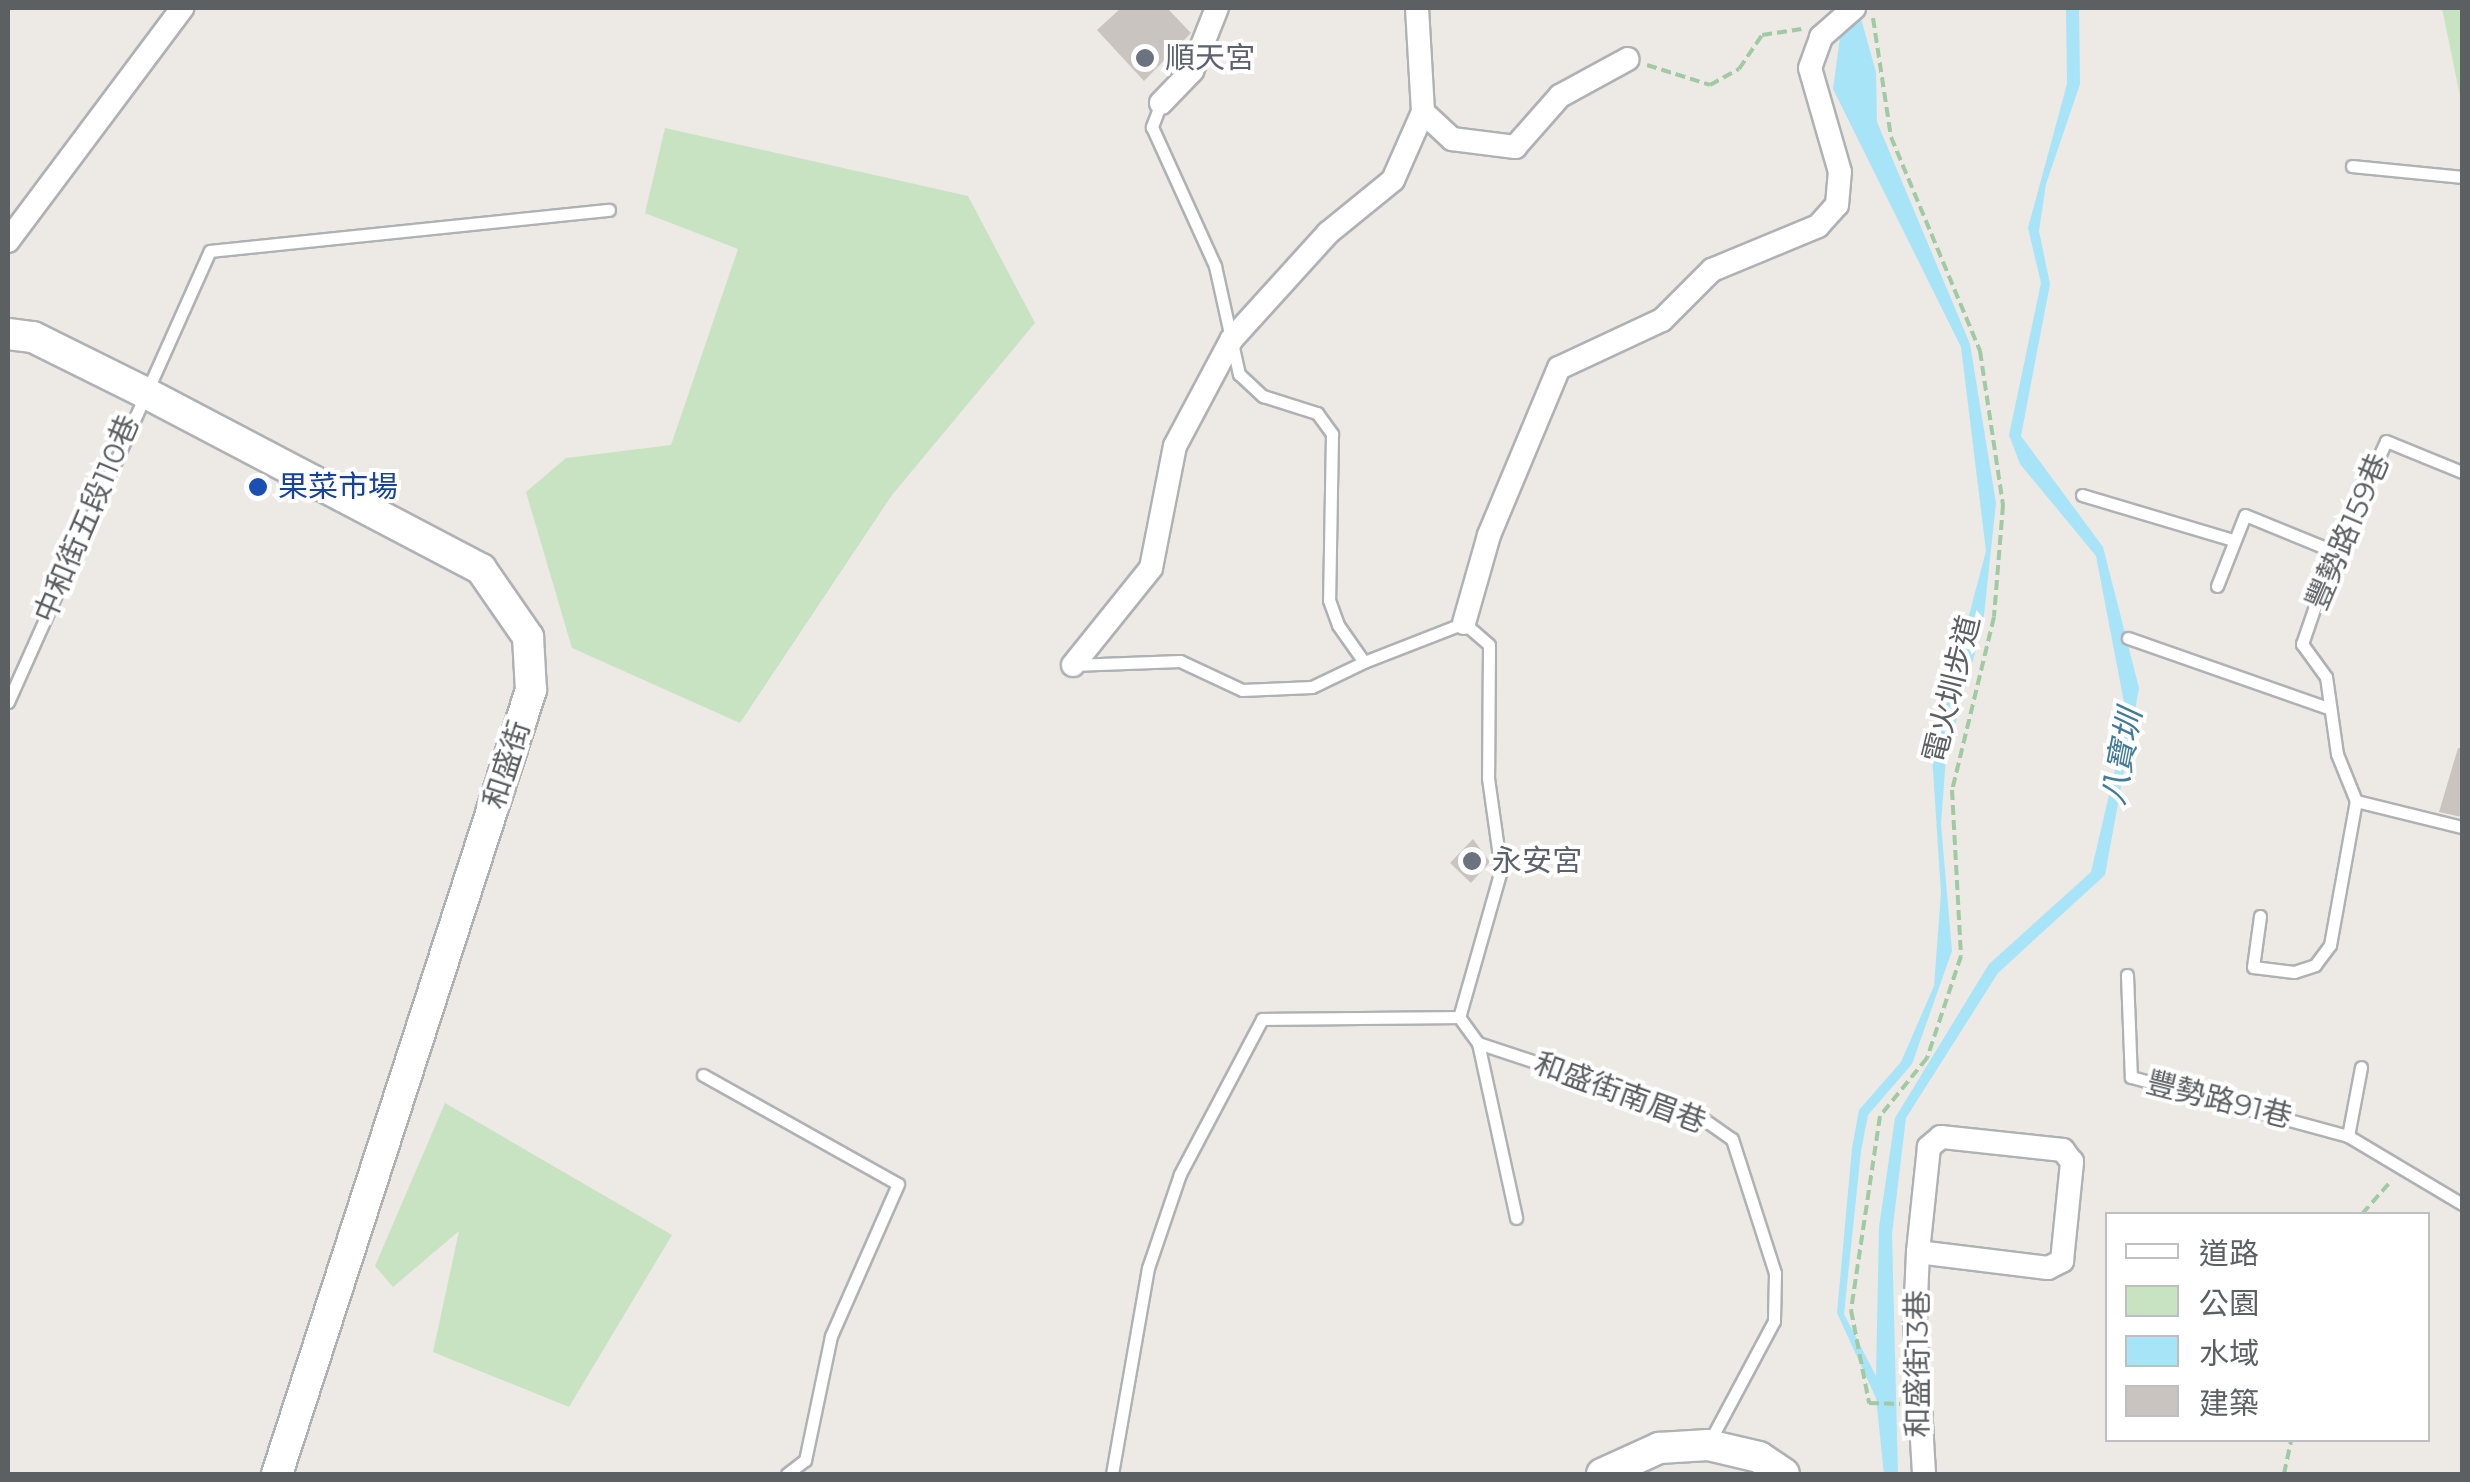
<!DOCTYPE html>
<html>
<head>
<meta charset="utf-8">
<style>
	body { margin:0 }
	#map { position:relative; width:2470px; height:1482px; overflow:hidden; background:#ede9e4; font-family:Montserrat,"Noto Sans TC",sans-serif }
	div>[style] { position:absolute }
	[style*='--x'] { left:calc(var(--x)*1px); top:calc(var(--y)*1px); width:calc(var(--w)*1px); rotate:calc(var(--a)*1deg) }
	.green>* { inset:0; background:#c8e3c2 }
	.water>* { inset:0; background:#a8e4f8 }
	.building>* { inset:0; background:#c9c4c0 }
	.path>* { height:4px; margin-top:-2px; transform-origin:0; background:repeating-linear-gradient(90deg,#a0caa3 0 10px,transparent 0 15px) }
	.roads { filter:drop-shadow(2px 0 #afb2b5) drop-shadow(-2px 0 #afb2b5) drop-shadow(0 2px #afb2b5) drop-shadow(0 -2px #afb2b5) }
	.lane>* { height:11px; margin:-5.5px; padding:0 5.5px; transform-origin:5.5px; border-radius:5.5px; background:#fff }
	.street>* { height:22px; margin:-11px; padding:0 11px; transform-origin:11px; border-radius:11px; background:#fff }
	.secondary>* { height:30px; margin:-15px; padding:0 15px; transform-origin:15px; border-radius:15px; background:#fff }
	.dots>* { width:28px; height:28px; translate:-50% -50%; box-sizing:border-box; border:5px solid #fff; border-radius:50% }
	span { translate:-50% -50%; white-space:nowrap; text-align:center; line-height:1.15; -webkit-text-stroke:8px #fff; paint-order:stroke }
	.worship-label { font-size:30px; color:#5b616d }
	.left { translate:0 -50%; text-align:left }
	.transit-label { font-size:30px; color:#164399 }
	.street-label { font-size:30px; color:#5c6063 }
	.water-label { font-size:32px; color:#417b97; font-style:italic }
	.frame { position:absolute; inset:0; border:10px solid #5c6063; pointer-events:none }
	.legend { position:absolute; left:2105px; top:1212px; width:325px; height:230px; box-sizing:border-box; background:#fff; border:2px solid #bebfc1; margin:0; padding:12px 18px; list-style:none; font-size:30px; color:#5c6063 }
	.legend li { display:flex; align-items:center; gap:20px; height:50px }
	.legend b { width:50px; border:2px solid #bebfc1 }
</style>
</head>
<body>
<div id="map">
	<div class="green">
		<i style="clip-path:polygon(2442px 8px,2462px 8px,2462px 168px,2461px 101px)"></i>
		<i style="clip-path:polygon(665px 128px,968px 196px,1035px 323px,892px 495px,740px 723px,572px 648px,526px 492px,566px 458px,671px 445px,738px 249px,645px 213px)"></i>
		<i style="clip-path:polygon(445px 1103px,672px 1235px,569px 1407px,433px 1352px,459px 1231px,393px 1287px,375px 1266px)"></i>
	</div>
	<div class="water">
		<i style="clip-path:polygon(1844px 8px,1858px 8px,1876px 72px,1877px 122px,1970px 344px,1996px 503px,1983px 624px,1946px 757px,1941px 824px,1952px 951px,1912px 1064px,1868px 1115px,1861px 1151px,1844px 1314px,1876px 1376px,1879px 1227px,1895px 1118px,1989px 964px,2091px 872px,2127px 718px,2096px 556px,2020px 464px,2009px 435px,2041px 283px,2028px 228px,2067px 84px,2066px 8px,2079px 8px,2080px 84px,2046px 184px,2039px 231px,2050px 284px,2021px 436px,2103px 547px,2139px 688px,2105px 875px,1998px 973px,1906px 1118px,1892px 1234px,1898px 1474px,1884px 1474px,1876px 1398px,1837px 1313px,1852px 1148px,1859px 1110px,1901px 1062px,1934px 986px,1941px 893px,1932px 755px,1986px 551px,1961px 347px,1833px 89px)"></i>
	</div>
	<div class="building">
		<i style="clip-path:polygon(1121px 8px,1167px 8px,1191px 33px,1144px 81px,1097px 30px)"></i>
		<i style="clip-path:polygon(2458px 748px,2462px 748px,2462px 817px,2439px 812px)"></i>
		<i style="clip-path:polygon(1473px 839px,1490px 862px,1471px 883px,1450px 863px)"></i>
	</div>
	<div class="path">
		<i style="--x:1873;--y:18;--w:120;--a:81.4"></i>
		<i style="--x:1891;--y:137;--w:232;--a:67.4"></i>
		<i style="--x:1980;--y:351;--w:156;--a:81.5"></i>
		<i style="--x:2003;--y:505;--w:112;--a:94.6"></i>
		<i style="--x:1994;--y:617;--w:178;--a:103.6"></i>
		<i style="--x:1952;--y:790;--w:166;--a:86.9"></i>
		<i style="--x:1961;--y:956;--w:108;--a:108.4"></i>
		<i style="--x:1927;--y:1058;--w:75;--a:129"></i>
		<i style="--x:1880;--y:1116;--w:196;--a:98.5"></i>
		<i style="--x:1851;--y:1310;--w:95;--a:79"></i>
		<i style="--x:1869;--y:1403;--w:31;--a:2"></i>
		<i style="--x:1647;--y:65;--w:66;--a:17.6"></i>
		<i style="--x:1710;--y:85;--w:33;--a:-29"></i>
		<i style="--x:1739;--y:69;--w:41;--a:-55.9"></i>
		<i style="--x:1762;--y:35;--w:40;--a:-8.5"></i>
		<i style="--x:2362;--y:1214;--w:45;--a:-48.6"></i>
		<i style="--x:2284;--y:1474;--w:35;--a:-78"></i>
	</div>
	<div class="roads">
		<div class="lane">
			<i style="--x:1161;--y:103;--w:26;--a:111"></i>
			<i style="--x:1152;--y:127;--w:153;--a:65.6"></i>
			<i style="--x:1215;--y:266;--w:111;--a:77.5"></i>
			<i style="--x:1239;--y:374;--w:33;--a:43"></i>
			<i style="--x:1263;--y:396;--w:57;--a:17.5"></i>
			<i style="--x:1317;--y:413;--w:26;--a:54"></i>
			<i style="--x:1332;--y:434;--w:166;--a:91"></i>
			<i style="--x:1329;--y:600;--w:27;--a:70"></i>
			<i style="--x:1338;--y:625;--w:45;--a:54.9"></i>
			<i style="--x:1364;--y:662;--w:107;--a:-21.3"></i>
			<i style="--x:1464;--y:623;--w:33;--a:41"></i>
			<i style="--x:1489;--y:645;--w:133;--a:90.4"></i>
			<i style="--x:1488;--y:778;--w:93;--a:82"></i>
			<i style="--x:1501;--y:870;--w:153;--a:105.9"></i>
			<i style="--x:1459;--y:1017;--w:32;--a:54"></i>
			<i style="--x:1478;--y:1043;--w:233;--a:18.3"></i>
			<i style="--x:1699;--y:1116;--w:40;--a:34.9"></i>
			<i style="--x:1732;--y:1139;--w:141;--a:72.2"></i>
			<i style="--x:1775;--y:1273;--w:48;--a:91.2"></i>
			<i style="--x:1774;--y:1321;--w:136;--a:118.1"></i>
			<i style="--x:2352;--y:166;--w:111;--a:5.7"></i>
			<i style="--x:2082;--y:495;--w:154;--a:16.6"></i>
			<i style="--x:2217;--y:586;--w:76;--a:-68.5"></i>
			<i style="--x:2245;--y:515;--w:100;--a:22.2"></i>
			<i style="--x:2128;--y:638;--w:212;--a:19.3"></i>
			<i style="--x:1073;--y:665;--w:107;--a:-2.1"></i>
			<i style="--x:1180;--y:661;--w:68;--a:25.1"></i>
			<i style="--x:1242;--y:690;--w:70;--a:-2.5"></i>
			<i style="--x:1312;--y:687;--w:58;--a:-25.7"></i>
			<i style="--x:8;--y:702;--w:494;--a:-65.9"></i>
			<i style="--x:210;--y:251;--w:401;--a:-5.9"></i>
			<i style="--x:2356;--y:801;--w:109;--a:13.8"></i>
			<i style="--x:2260;--y:916;--w:51;--a:97.8"></i>
			<i style="--x:2253;--y:967;--w:41;--a:7"></i>
			<i style="--x:2294;--y:972;--w:22;--a:-18"></i>
			<i style="--x:2315;--y:965;--w:25;--a:-53"></i>
			<i style="--x:2330;--y:945;--w:146;--a:-79.8"></i>
			<i style="--x:2356;--y:801;--w:51;--a:-112"></i>
			<i style="--x:2337;--y:754;--w:78;--a:-98.1"></i>
			<i style="--x:2326;--y:677;--w:41;--a:-126"></i>
			<i style="--x:2302;--y:644;--w:83;--a:-71.1"></i>
			<i style="--x:2329;--y:565;--w:136;--a:-65.3"></i>
			<i style="--x:2386;--y:441;--w:82;--a:22.2"></i>
			<i style="--x:2127;--y:975;--w:102;--a:87.8"></i>
			<i style="--x:2131;--y:1077;--w:225;--a:15.2"></i>
			<i style="--x:2348;--y:1136;--w:133;--a:30.8"></i>
			<i style="--x:1478;--y:1043;--w:179;--a:77.7"></i>
			<i style="--x:703;--y:1075;--w:223;--a:29.2"></i>
			<i style="--x:898;--y:1184;--w:166;--a:113.8"></i>
			<i style="--x:831;--y:1336;--w:127;--a:101.8"></i>
			<i style="--x:805;--y:1460;--w:23;--a:142"></i>
			<i style="--x:2348;--y:1136;--w:70;--a:-79.3"></i>
			<i style="--x:1112;--y:1474;--w:209;--a:-80.1"></i>
			<i style="--x:1148;--y:1268;--w:99;--a:-71.2"></i>
			<i style="--x:1180;--y:1174;--w:175;--a:-62.1"></i>
			<i style="--x:1262;--y:1019;--w:197;--a:-0.6"></i>
		</div>
		<div class="street">
			<i style="--x:1161;--y:103;--w:45;--a:-45.9"></i>
			<i style="--x:1192;--y:71;--w:68;--a:-68.4"></i>
			<i style="--x:1423;--y:112;--w:40;--a:43"></i>
			<i style="--x:1452;--y:139;--w:64;--a:7.2"></i>
			<i style="--x:1515;--y:147;--w:68;--a:-48.6"></i>
			<i style="--x:1560;--y:96;--w:77;--a:-28.6"></i>
			<i style="--x:8;--y:241;--w:291;--a:-53.2"></i>
			<i style="--x:1464;--y:623;--w:91;--a:-74.1"></i>
			<i style="--x:1489;--y:535;--w:181;--a:-67.3"></i>
			<i style="--x:1559;--y:368;--w:114;--a:-25"></i>
			<i style="--x:1662;--y:320;--w:71;--a:-45"></i>
			<i style="--x:1712;--y:270;--w:115;--a:-22.5"></i>
			<i style="--x:1818;--y:226;--w:28;--a:-48"></i>
			<i style="--x:1837;--y:205;--w:33;--a:-85"></i>
			<i style="--x:1840;--y:172;--w:108;--a:-106.1"></i>
			<i style="--x:1810;--y:68;--w:33;--a:-70"></i>
			<i style="--x:1821;--y:37;--w:44;--a:-41.3"></i>
			<i style="--x:1073;--y:665;--w:124;--a:-51.2"></i>
			<i style="--x:1151;--y:568;--w:124;--a:-78.9"></i>
			<i style="--x:1175;--y:446;--w:121;--a:-62"></i>
			<i style="--x:1232;--y:339;--w:143;--a:-47.8"></i>
			<i style="--x:1328;--y:233;--w:84;--a:-39.2"></i>
			<i style="--x:1393;--y:180;--w:74;--a:-66.2"></i>
			<i style="--x:1423;--y:112;--w:104;--a:-93.3"></i>
			<i style="--x:1918;--y:1252;--w:131;--a:7"></i>
			<i style="--x:2048;--y:1268;--w:16;--a:-27"></i>
			<i style="--x:2062;--y:1261;--w:100;--a:-84.2"></i>
			<i style="--x:2072;--y:1162;--w:15;--a:-127"></i>
			<i style="--x:2063;--y:1150;--w:123;--a:-173.9"></i>
			<i style="--x:1941;--y:1137;--w:16;--a:140"></i>
			<i style="--x:1929;--y:1147;--w:106;--a:96"></i>
			<i style="--x:1918;--y:1252;--w:70;--a:92.5"></i>
			<i style="--x:1915;--y:1322;--w:152;--a:86.6"></i>
		</div>
		<div class="secondary">
			<i style="--x:8;--y:334;--w:25;--a:7"></i>
			<i style="--x:33;--y:337;--w:122;--a:26.4"></i>
			<i style="--x:142;--y:391;--w:383;--a:27.7"></i>
			<i style="--x:481;--y:569;--w:83;--a:55.3"></i>
			<i style="--x:528;--y:637;--w:53;--a:86.8"></i>
			<i style="--x:531;--y:690;--w:824;--a:107.95"></i>
			<i style="--x:1602;--y:1474;--w:63;--a:-24.5"></i>
			<i style="--x:1659;--y:1448;--w:49;--a:-3.5"></i>
			<i style="--x:1708;--y:1445;--w:52;--a:13.2"></i>
			<i style="--x:1759;--y:1457;--w:30;--a:34"></i>
		</div>
	</div>
	<div class="dots">
		<i style="left:1145px;top:58px;background:#6b7280"></i>
		<i style="left:258px;top:487px;background:#1a4fb4"></i>
		<i style="left:1472px;top:861px;background:#6b7280"></i>
	</div>
	<div class="worship-label">
		<span class="left" style="left:1165px;top:58px">順天宮</span>
		<span class="left" style="left:1492px;top:861px">永安宮</span>
	</div>
	<div class="transit-label">
		<span class="left" style="left:278px;top:487px">果菜市場</span>
	</div>
	<div class="street-label">
		<span style="left:87px;top:519px;rotate:-67deg">中和街五段110巷</span>
		<span style="left:2348px;top:532px;rotate:-67deg">豐勢路159巷</span>
		<span style="left:1952px;top:689px;rotate:-76deg">電火圳步道</span>
		<span style="left:507px;top:765px;rotate:-72deg">和盛街</span>
		<span style="left:1620px;top:1093px;rotate:20deg">和盛街南眉巷</span>
		<span style="left:2219px;top:1100px;rotate:14deg">豐勢路91巷</span>
		<span style="left:1918px;top:1364px;rotate:-90deg">和盛街13巷</span>
	</div>
	<div class="water-label">
		<span style="left:2122px;top:757px;rotate:-79deg">八寶圳</span>
	</div>
	<div class="frame"></div>
	<ul class="legend">
	<li><b style="height:12px;background:#fff"></b>道路</li>
	<li><b style="height:28px;background:#c8e3c2"></b>公園</li>
	<li><b style="height:28px;background:#a8e4f8"></b>水域</li>
	<li><b style="height:28px;background:#c9c4c0"></b>建築</li>
	</ul>
</div>
</body>
</html>
